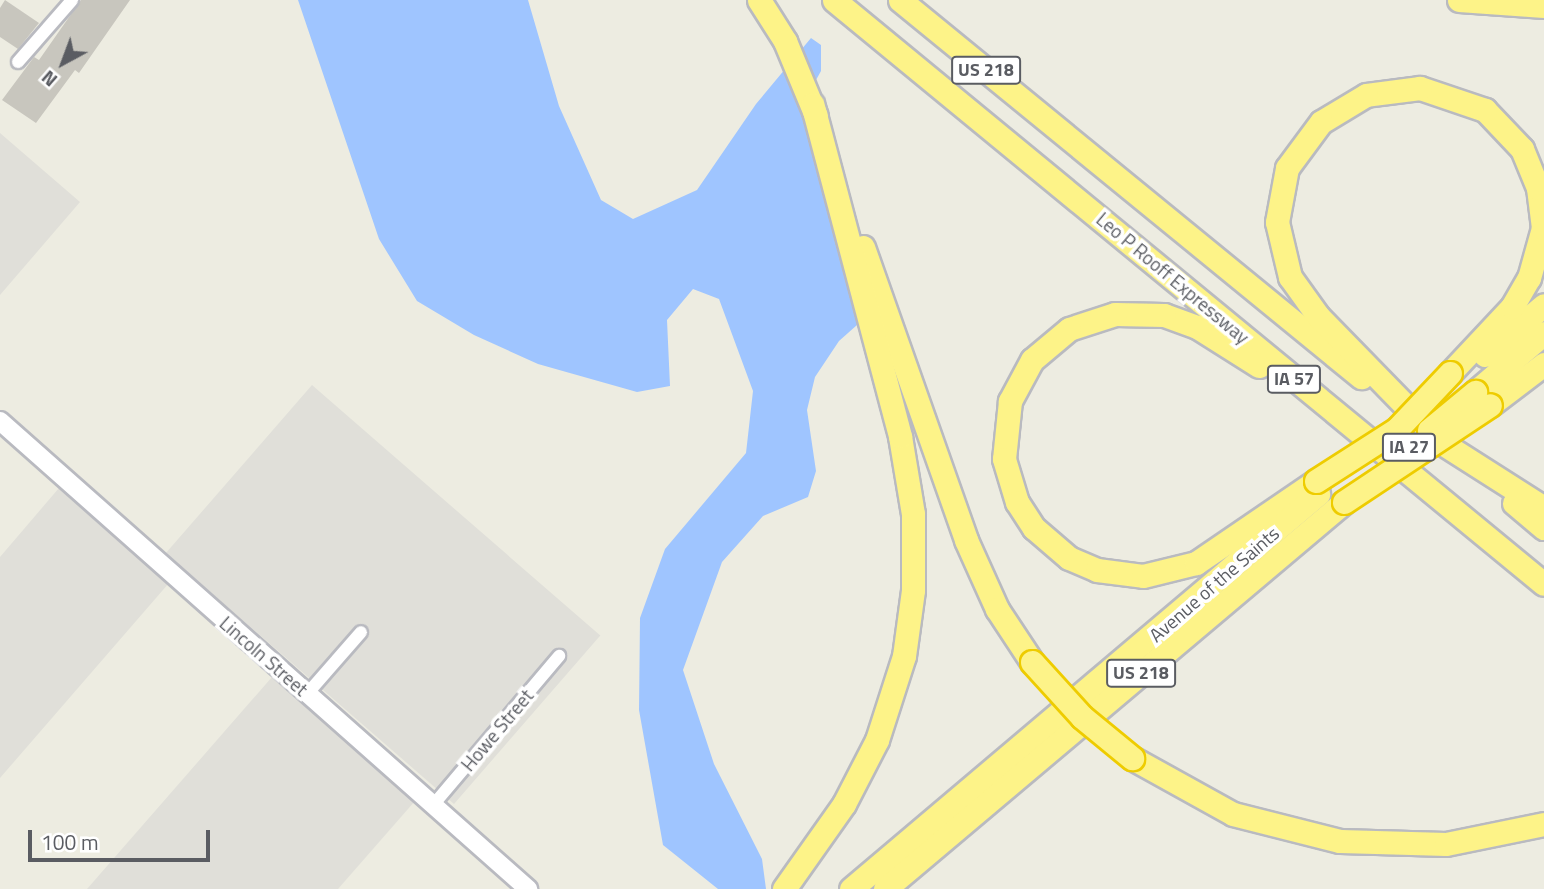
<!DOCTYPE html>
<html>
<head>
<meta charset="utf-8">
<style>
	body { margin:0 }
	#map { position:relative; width:1544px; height:889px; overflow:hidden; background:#edece1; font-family:"Titillium Web",sans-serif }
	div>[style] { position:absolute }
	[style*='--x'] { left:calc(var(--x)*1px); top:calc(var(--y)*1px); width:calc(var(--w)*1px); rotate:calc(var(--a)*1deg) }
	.industrial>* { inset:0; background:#e0dfd9; transform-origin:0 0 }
	.water>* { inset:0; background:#9fc5ff }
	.building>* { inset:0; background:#c8c6be }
	.roads { filter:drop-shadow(2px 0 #b9bac0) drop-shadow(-2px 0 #b9bac0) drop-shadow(0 2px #b9bac0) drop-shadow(0 -2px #b9bac0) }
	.street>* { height:12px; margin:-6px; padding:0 6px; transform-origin:6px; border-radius:6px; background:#fff }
	.secondary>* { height:18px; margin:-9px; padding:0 9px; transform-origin:9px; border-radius:9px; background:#fff }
	.highway>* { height:23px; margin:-11.5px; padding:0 11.5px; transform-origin:11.5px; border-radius:11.5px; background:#fdf388 }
	.bridges { filter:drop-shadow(2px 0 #ec0) drop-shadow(-2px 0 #ec0) drop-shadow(0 2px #ec0) drop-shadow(0 -2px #ec0) }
	.highway-bridge>* { height:23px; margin:-11.5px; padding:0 11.5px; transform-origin:11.5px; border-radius:11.5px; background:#fdf388 }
	span { translate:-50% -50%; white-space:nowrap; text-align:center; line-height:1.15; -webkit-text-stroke:7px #fff; paint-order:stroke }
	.shield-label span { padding:2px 5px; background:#fff; border:2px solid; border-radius:5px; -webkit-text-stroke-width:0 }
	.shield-label { font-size:18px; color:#5a5c62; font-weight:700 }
	.street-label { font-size:19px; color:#5a5c62 }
	.north { position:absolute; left:28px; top:28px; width:70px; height:70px; -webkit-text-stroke:5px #fff; paint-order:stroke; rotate:221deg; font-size:19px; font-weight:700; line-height:28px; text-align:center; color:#5a5c62 }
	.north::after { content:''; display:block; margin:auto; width:24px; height:32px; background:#5a5c62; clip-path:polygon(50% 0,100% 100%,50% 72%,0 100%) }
	.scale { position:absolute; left:28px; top:830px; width:182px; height:32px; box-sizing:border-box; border:4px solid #5a5c62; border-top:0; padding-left:9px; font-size:21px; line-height:24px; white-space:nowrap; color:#5a5c62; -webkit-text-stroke:5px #fff; paint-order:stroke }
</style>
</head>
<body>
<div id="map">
	<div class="industrial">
		<i style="clip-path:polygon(0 133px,80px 202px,0 295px)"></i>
		<i style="left:312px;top:385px;width:382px;height:223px;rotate:41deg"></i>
		<i style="clip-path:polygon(59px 488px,169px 583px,0 778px,0 557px)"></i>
		<i style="clip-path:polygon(272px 677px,415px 801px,338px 889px,87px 889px)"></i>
	</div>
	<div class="water">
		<i style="clip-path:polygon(298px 0,528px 0,559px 106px,601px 200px,633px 219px,697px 190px,756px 104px,811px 38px,821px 45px,821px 71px,800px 109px,854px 297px,857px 325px,839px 341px,815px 377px,807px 410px,816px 471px,808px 497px,763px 516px,722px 562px,683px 670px,714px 764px,762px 859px,766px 889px,718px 889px,663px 845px,639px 710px,640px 618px,665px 549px,746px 453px,753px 391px,719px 299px,693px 289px,667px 320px,670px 386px,637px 392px,538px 364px,474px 335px,417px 301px,379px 239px)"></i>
	</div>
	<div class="building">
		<i style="clip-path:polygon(5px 0,39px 23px,18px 49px,0 37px,0 8px)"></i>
		<i style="clip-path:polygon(81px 0,130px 0,79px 73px,75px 70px,36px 123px,2px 100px,34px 57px,39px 60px)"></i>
	</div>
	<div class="roads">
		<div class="street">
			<i style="--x:18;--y:62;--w:82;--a:-48.9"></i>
			<i style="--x:307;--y:694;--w:82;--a:-48.9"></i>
			<i style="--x:434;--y:804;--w:194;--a:-49.8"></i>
		</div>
		<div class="secondary">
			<i style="--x:0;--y:421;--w:706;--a:41.55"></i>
		</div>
		<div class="highway">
			<i style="--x:759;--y:0;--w:49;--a:57.6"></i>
			<i style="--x:785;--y:41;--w:81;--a:67.5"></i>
			<i style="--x:834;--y:0;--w:919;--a:39.44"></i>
			<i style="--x:900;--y:0;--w:596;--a:39.28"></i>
			<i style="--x:1459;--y:0;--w:85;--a:4"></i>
			<i style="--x:863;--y:247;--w:311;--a:70.6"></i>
			<i style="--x:966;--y:540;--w:76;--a:65.8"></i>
			<i style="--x:997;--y:609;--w:64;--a:56.6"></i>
			<i style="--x:1485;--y:355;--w:77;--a:-40.3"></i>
			<i style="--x:1259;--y:366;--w:73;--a:-147.8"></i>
			<i style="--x:1197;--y:327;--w:35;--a:-160"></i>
			<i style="--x:1164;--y:315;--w:49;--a:-178.8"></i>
			<i style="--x:1115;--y:314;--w:48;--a:161.9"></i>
			<i style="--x:1069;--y:329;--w:48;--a:140"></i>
			<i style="--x:1032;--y:360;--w:47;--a:118.2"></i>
			<i style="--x:1010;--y:401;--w:58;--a:95.9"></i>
			<i style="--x:1004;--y:459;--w:45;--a:73.2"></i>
			<i style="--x:1017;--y:502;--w:31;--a:57"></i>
			<i style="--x:1034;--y:528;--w:46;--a:40.6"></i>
			<i style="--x:1069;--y:558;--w:30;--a:23"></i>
			<i style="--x:1097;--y:570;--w:46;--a:7.4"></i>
			<i style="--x:1143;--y:576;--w:55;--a:-13.8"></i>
			<i style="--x:1196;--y:563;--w:145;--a:-34.3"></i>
			<i style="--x:1450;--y:373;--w:91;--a:-46.8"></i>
			<i style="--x:1512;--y:307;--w:34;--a:-60"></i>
			<i style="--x:1529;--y:278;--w:52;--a:-74.4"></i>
			<i style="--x:1543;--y:228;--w:40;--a:-97.1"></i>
			<i style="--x:1538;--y:188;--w:42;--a:-112.3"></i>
			<i style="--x:1522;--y:149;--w:54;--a:-133.5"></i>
			<i style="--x:1485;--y:110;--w:69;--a:-161.3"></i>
			<i style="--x:1420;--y:88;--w:54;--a:172.6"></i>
			<i style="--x:1366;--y:95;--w:52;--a:149"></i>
			<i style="--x:1321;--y:122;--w:57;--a:126.5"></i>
			<i style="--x:1287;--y:168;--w:55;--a:100.5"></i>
			<i style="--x:1277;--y:222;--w:57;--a:76.7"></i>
			<i style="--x:1290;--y:277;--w:48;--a:54.3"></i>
			<i style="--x:1318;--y:316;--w:177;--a:45.7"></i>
			<i style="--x:1442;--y:443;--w:121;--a:32.5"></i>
			<i style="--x:1475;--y:392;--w:91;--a:-40.5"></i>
			<i style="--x:1490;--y:405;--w:68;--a:-37.2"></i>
			<i style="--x:1514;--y:503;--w:39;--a:40"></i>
			<i style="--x:1132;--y:758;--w:115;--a:29"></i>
			<i style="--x:1233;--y:814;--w:110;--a:14.2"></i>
			<i style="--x:1340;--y:841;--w:106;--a:1.6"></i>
			<i style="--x:1446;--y:844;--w:100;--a:-11.5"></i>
			<i style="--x:784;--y:889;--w:104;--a:-54.8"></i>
			<i style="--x:844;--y:804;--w:72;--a:-62.7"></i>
			<i style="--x:877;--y:740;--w:88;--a:-72.2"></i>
			<i style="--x:904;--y:656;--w:67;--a:-82.2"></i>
			<i style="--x:913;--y:590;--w:76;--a:-90"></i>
			<i style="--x:913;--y:514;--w:79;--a:-99.5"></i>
			<i style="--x:900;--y:436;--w:343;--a:-104.8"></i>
			<i style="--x:851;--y:889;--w:612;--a:-40.23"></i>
			<i style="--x:885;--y:889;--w:600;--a:-40.14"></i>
		</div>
	</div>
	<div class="bridges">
		<div class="highway-bridge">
			<i style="--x:1429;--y:430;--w:60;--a:-39.6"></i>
			<i style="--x:1316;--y:481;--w:96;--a:-32.7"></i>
			<i style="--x:1397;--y:429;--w:77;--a:-46.6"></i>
			<i style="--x:1344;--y:502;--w:175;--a:-33.6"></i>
			<i style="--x:1032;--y:662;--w:74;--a:47.7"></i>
			<i style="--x:1082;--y:717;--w:65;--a:39.4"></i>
		</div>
	</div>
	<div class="shield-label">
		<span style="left:986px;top:70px">US 218</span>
		<span style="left:1294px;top:379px">IA 57</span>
		<span style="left:1409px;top:447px">IA 27</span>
		<span style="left:1141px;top:673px">US 218</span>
	</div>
	<div class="street-label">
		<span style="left:1173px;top:278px;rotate:40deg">Leo P Rooff Expressway</span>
		<span style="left:1214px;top:584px;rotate:-41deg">Avenue of the Saints</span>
		<span style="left:264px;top:656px;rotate:41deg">Lincoln Street</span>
		<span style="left:497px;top:730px;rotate:-50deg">Howe Street</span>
	</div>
	<div class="north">N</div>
	<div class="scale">100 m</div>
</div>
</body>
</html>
